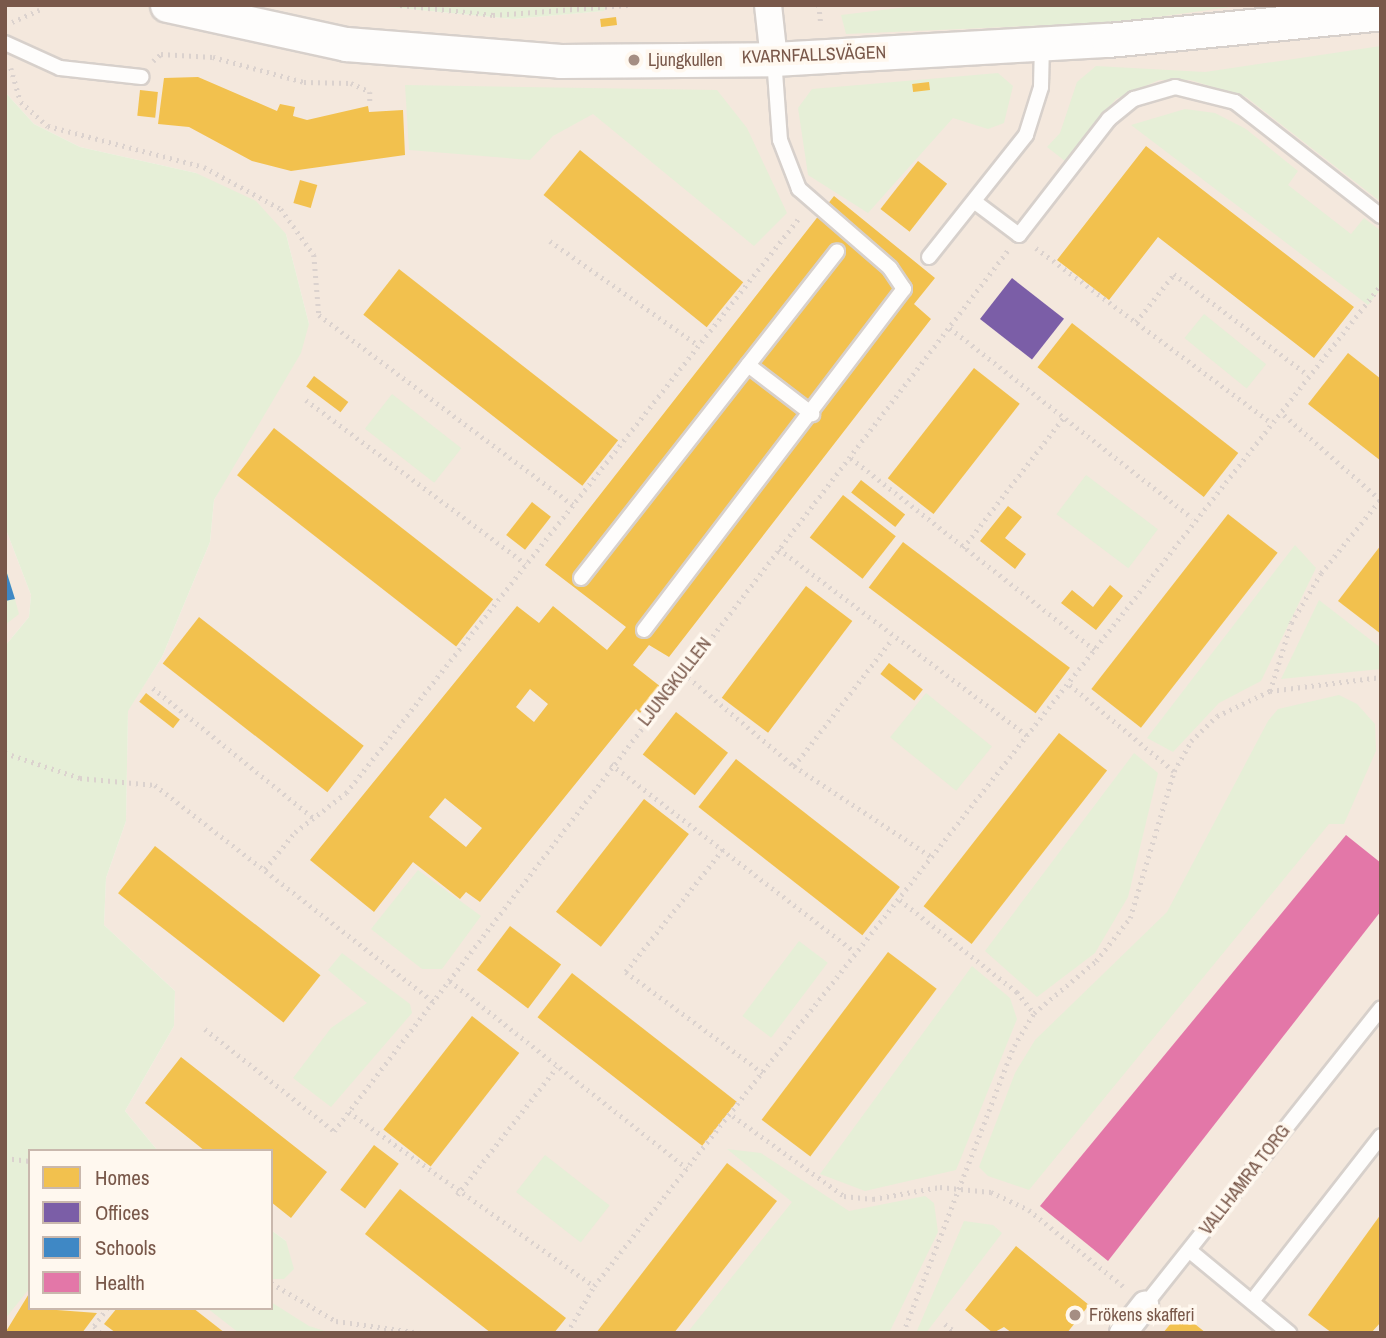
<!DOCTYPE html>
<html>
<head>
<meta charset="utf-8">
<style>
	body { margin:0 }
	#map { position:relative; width:1386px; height:1338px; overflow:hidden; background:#f8f3ed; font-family:"Archivo Narrow",sans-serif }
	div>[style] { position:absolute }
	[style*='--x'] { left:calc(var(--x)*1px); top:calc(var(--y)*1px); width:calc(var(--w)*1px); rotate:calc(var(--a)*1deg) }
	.residential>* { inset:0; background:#f4e8dd }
	.green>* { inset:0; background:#e6efd7; transform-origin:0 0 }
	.homes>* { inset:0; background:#f2c14e; transform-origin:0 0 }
	.offices>* { inset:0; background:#7b5ea7; transform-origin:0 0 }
	.schools>* { inset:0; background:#3f88c5 }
	.health>* { inset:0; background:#e377a8 }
	.path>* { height:4.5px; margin-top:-2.25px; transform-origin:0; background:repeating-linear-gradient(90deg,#dbd2ce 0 2px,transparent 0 7px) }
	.roads { filter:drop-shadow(2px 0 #d7d0cb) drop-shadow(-2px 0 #d7d0cb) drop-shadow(0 2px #d7d0cb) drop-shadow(0 -2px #d7d0cb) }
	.service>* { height:14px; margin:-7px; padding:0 7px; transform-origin:7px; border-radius:7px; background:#fefdfc }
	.minor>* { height:26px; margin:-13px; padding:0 13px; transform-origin:13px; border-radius:13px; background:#fefdfc }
	.tertiary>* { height:33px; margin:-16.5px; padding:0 16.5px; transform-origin:16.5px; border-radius:16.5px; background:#fefdfc }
	.dots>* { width:19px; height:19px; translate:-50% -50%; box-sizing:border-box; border:4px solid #fff8ef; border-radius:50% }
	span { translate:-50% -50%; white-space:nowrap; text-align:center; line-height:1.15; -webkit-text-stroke:7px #fff8ef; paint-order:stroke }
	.street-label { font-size:18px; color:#79584a }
	.poi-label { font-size:18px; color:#79584a }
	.left { translate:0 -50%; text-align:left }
	.frame { position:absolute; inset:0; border:7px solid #79584a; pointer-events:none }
	.legend { position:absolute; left:28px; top:1149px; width:245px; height:161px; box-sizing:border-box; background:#fff8ef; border:2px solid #c9b8ad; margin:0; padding:9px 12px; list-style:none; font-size:21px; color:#79584a }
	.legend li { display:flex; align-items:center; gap:14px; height:35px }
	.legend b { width:35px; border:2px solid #c9b8ad }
</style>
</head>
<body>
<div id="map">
	<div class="residential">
		<i style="clip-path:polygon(5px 5px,369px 5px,513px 19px,603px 11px,606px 5px,1381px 5px,1381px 1333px,5px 1333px,5px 1221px,30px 1220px,30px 1308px,271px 1308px,271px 1279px,284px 1279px,286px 1241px,271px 1230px,271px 1151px,158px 1151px,125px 1111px,174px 1026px,175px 991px,104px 925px,106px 878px,126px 821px,128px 710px,162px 657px,210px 542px,214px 500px,309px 324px,286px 234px,196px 173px,80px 147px,34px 124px,5px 92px)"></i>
		<i style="clip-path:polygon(5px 527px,31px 595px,29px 617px,5px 646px)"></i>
	</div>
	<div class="green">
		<i style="clip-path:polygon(369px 5px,606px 5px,604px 11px,513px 19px)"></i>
		<i style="clip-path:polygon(923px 5px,1245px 5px,1121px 22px,846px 34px,841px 15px)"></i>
		<i style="clip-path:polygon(1381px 46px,1381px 202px,1246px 97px,1190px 80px,1159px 80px,1116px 99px,1065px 161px,1047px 147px,1060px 133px,1077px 82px,1096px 66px,1205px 72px)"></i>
		<i style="clip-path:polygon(998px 73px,1013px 86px,1004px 123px,988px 129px,953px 118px,868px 213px,808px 175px,798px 108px,812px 89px)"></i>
		<i style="clip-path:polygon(405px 85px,717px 90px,747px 128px,787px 213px,754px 246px,593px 114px,553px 136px,530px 160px,409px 150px)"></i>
		<i style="clip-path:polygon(5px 92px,34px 124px,80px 147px,196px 173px,256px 201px,286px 234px,309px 324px,301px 353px,214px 500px,210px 542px,162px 657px,128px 711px,126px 821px,106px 878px,104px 925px,175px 991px,174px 1026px,125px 1111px,158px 1151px,30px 1151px,30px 1288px,5px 1319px,5px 646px,29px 617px,31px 595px,5px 527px)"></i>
		<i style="clip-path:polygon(1185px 109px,1215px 113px,1246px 129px,1298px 171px,1288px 185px,1351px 234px,1364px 218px,1381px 231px,1381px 289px,1368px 305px,1131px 125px)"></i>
		<i style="left:1204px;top:314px;width:80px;height:31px;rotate:39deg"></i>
		<i style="left:392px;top:394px;width:88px;height:44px;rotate:38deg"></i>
		<i style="left:1086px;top:475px;width:90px;height:49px;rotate:37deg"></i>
		<i style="clip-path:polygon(1295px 545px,1316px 568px,1261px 681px,1219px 703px,1173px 752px,1147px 738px)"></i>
		<i style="clip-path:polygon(5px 563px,19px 614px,5px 625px)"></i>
		<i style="clip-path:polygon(1319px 600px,1381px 648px,1381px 669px,1281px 679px)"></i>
		<i style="left:926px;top:693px;width:85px;height:57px;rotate:39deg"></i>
		<i style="clip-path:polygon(1339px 695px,1357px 704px,1375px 724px,1376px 751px,1344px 824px,1329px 824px,1029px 1190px,988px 1176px,979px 1167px,1015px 1073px,1035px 1040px,1167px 912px,1268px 721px,1278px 709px)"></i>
		<i style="clip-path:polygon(1134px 753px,1158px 773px,1128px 897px,1095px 953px,1037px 997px,985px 951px)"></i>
		<i style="clip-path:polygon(418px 870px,481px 916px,442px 969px,422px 969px,371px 929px)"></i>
		<i style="left:799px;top:941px;width:36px;height:94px;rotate:37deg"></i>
		<i style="clip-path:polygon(342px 953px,410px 1004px,412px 1013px,331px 1107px,293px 1078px,331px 1028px,367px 1003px,328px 970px)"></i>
		<i style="clip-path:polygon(972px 966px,1010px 998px,1017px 1019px,956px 1170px,865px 1191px,820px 1174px)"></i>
		<i style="clip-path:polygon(727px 1149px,761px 1153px,849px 1211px,925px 1196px,934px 1203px,938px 1232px,889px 1333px,687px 1333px,792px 1202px)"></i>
		<i style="left:545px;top:1155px;width:82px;height:47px;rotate:38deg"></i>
		<i style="clip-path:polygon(964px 1221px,993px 1225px,1002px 1233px,926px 1333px,916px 1333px)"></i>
		<i style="clip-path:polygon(271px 1230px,286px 1241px,294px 1269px,284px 1279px,271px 1279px)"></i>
		<i style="clip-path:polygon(271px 1302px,309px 1326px,331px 1333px,239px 1333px,207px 1308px,271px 1308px)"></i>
	</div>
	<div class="homes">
		<i style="left:616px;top:17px;width:8px;height:16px;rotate:83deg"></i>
		<i style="clip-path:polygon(198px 77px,277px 111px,280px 104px,295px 107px,293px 116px,307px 120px,368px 106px,369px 112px,403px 110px,405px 155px,291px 171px,252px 161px,189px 127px,158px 124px,164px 78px)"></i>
		<i style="left:929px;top:82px;width:8px;height:17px;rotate:83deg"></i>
		<i style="left:140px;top:90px;width:18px;height:26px;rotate:6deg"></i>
		<i style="clip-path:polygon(1146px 146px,1354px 307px,1314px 358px,1158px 237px,1109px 300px,1057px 260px)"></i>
		<i style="left:580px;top:150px;width:210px;height:58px;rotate:39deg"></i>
		<i style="left:918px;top:161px;width:37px;height:61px;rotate:38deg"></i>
		<i style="left:300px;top:180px;width:18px;height:24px;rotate:16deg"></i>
		<i style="clip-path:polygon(evenodd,834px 196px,935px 278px,914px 304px,931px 319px,669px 657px,649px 645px,633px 665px,661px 687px,640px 713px,636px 709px,480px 902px,466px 892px,460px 899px,413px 862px,374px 912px,310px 860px,517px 606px,539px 623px,553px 606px,607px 650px,626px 627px,545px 565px,834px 196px,530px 689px,548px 704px,534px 722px,516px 707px,530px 689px,834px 196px,445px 798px,482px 828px,466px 847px,429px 817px,445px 798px)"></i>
		<i style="left:399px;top:269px;width:278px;height:58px;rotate:38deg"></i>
		<i style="left:1072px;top:323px;width:211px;height:56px;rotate:38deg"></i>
		<i style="clip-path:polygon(1348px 353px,1381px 379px,1381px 461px,1308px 404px)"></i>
		<i style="left:974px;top:368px;width:58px;height:140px;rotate:38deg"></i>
		<i style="left:314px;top:376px;width:43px;height:13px;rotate:37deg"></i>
		<i style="left:274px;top:428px;width:278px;height:60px;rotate:38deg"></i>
		<i style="left:861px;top:480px;width:56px;height:16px;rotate:38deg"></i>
		<i style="left:843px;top:495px;width:67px;height:54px;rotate:38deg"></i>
		<i style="left:532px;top:502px;width:24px;height:42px;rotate:38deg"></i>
		<i style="clip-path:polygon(1008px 506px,1022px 517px,1005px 538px,1026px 554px,1015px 569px,980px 541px)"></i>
		<i style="left:1228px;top:514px;width:63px;height:222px;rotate:38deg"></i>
		<i style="left:903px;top:542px;width:209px;height:57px;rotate:37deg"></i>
		<i style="clip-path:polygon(1381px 545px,1381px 634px,1338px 601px)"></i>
		<i style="clip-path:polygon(1110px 585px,1123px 596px,1096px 630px,1061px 603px,1072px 590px,1093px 607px)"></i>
		<i style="left:806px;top:586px;width:58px;height:140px;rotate:37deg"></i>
		<i style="left:199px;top:617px;width:209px;height:59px;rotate:38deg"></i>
		<i style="left:889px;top:663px;width:43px;height:14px;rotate:38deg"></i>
		<i style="left:146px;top:693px;width:43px;height:11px;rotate:38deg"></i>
		<i style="left:676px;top:712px;width:66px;height:54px;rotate:38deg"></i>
		<i style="left:1059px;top:733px;width:61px;height:220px;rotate:38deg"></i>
		<i style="left:736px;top:759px;width:208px;height:61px;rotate:38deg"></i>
		<i style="left:644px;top:799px;width:57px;height:143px;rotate:38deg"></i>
		<i style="left:155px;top:846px;width:210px;height:60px;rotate:38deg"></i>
		<i style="left:510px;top:926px;width:64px;height:55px;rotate:37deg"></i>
		<i style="left:888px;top:952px;width:61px;height:210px;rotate:37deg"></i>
		<i style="left:572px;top:973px;width:209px;height:56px;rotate:38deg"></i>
		<i style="left:472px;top:1016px;width:60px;height:144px;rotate:38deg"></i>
		<i style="clip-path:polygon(181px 1057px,327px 1172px,291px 1218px,271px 1202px,271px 1151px,205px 1151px,145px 1103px)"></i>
		<i style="left:374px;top:1145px;width:31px;height:56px;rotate:37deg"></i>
		<i style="clip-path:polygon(727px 1163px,777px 1201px,674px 1333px,596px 1333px)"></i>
		<i style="clip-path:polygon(400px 1189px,566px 1318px,554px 1333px,491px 1333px,365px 1234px)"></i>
		<i style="clip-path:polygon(1381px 1214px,1381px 1322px,1371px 1333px,1332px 1333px,1308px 1315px)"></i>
		<i style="clip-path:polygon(1016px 1246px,1089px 1305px,1067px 1333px,1012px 1333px,1004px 1327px,993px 1333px,965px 1310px)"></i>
		<i style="clip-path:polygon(30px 1292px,30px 1308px,97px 1313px,82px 1333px,5px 1333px)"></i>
		<i style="clip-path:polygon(117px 1308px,193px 1308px,225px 1333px,116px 1333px,104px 1324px)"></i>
		<i style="clip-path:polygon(1180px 1312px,1206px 1333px,1163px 1333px)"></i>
	</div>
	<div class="offices">
		<i style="left:1012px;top:278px;width:66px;height:52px;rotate:38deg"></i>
	</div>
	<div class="schools">
		<i style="clip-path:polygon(5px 567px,15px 599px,5px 601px)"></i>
	</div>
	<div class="health">
		<i style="clip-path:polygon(1346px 835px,1381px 863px,1381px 911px,1108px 1261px,1040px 1206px)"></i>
	</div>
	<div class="path">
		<i style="--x:400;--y:5;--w:94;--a:6.1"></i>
		<i style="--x:493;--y:15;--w:135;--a:-4.2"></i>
		<i style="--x:819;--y:5;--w:20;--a:84"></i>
		<i style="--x:12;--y:22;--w:30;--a:-24"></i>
		<i style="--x:153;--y:61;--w:11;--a:-41"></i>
		<i style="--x:161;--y:54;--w:52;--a:3.3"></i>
		<i style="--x:213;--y:57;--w:94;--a:15.4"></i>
		<i style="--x:304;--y:82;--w:47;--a:1.2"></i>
		<i style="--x:351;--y:83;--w:21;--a:25"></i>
		<i style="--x:370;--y:92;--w:13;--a:90"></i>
		<i style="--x:11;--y:68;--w:35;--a:74"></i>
		<i style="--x:21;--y:102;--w:36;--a:42"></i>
		<i style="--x:48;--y:126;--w:161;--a:14.7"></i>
		<i style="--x:204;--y:167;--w:88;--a:28.6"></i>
		<i style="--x:281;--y:209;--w:57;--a:54.3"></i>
		<i style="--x:314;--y:255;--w:60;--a:85.2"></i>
		<i style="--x:319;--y:315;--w:317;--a:36.8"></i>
		<i style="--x:550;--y:241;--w:181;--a:35.1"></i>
		<i style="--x:1036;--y:248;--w:290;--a:36.6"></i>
		<i style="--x:1136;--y:322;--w:61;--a:-51.6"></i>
		<i style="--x:1174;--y:274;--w:168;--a:37"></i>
		<i style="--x:950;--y:328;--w:308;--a:38.1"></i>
		<i style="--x:306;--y:400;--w:274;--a:36.7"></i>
		<i style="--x:851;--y:458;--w:310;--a:38.2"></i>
		<i style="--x:963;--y:548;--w:165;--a:-52.4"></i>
		<i style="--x:779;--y:549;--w:310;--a:36.9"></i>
		<i style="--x:683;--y:673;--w:145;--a:40"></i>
		<i style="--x:794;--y:766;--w:165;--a:33.4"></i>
		<i style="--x:1070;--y:685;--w:135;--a:39.6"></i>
		<i style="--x:153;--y:688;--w:208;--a:39"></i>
		<i style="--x:1270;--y:691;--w:71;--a:-72.8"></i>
		<i style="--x:1291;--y:623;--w:58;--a:-59"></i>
		<i style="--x:1321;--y:573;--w:94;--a:-51.1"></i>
		<i style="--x:1380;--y:500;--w:132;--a:-138.7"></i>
		<i style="--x:5;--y:753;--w:79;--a:18.4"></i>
		<i style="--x:80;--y:778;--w:75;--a:5.3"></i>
		<i style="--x:155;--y:785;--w:353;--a:37.9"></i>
		<i style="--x:611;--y:764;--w:308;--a:37.6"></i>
		<i style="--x:794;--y:766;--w:160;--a:-52.3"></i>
		<i style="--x:723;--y:850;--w:156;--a:128.5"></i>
		<i style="--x:626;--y:972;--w:170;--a:36.4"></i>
		<i style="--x:265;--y:869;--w:48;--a:-51"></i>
		<i style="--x:295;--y:832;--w:64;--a:-37.4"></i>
		<i style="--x:346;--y:793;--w:732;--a:-51.77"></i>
		<i style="--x:900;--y:900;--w:149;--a:38.2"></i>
		<i style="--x:1017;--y:992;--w:27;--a:51"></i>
		<i style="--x:450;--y:981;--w:302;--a:38.3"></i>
		<i style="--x:205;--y:1029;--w:164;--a:38.3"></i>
		<i style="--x:334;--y:1131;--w:1109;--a:-52.58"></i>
		<i style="--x:349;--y:1112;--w:301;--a:35.4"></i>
		<i style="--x:733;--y:1116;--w:137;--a:35.8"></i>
		<i style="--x:844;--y:1196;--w:29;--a:6"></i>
		<i style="--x:873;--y:1199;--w:68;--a:-10.2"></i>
		<i style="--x:940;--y:1187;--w:51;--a:5.6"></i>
		<i style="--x:991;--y:1192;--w:42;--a:25.3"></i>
		<i style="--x:1029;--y:1210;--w:122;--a:39"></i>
		<i style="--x:5;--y:1158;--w:25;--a:7"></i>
		<i style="--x:457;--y:1195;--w:162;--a:-52"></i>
		<i style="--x:271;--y:1283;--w:75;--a:30.3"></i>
		<i style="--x:336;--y:1321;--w:86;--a:8"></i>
		<i style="--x:945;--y:1324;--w:15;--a:37"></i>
		<i style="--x:100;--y:1333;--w:9;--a:-131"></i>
		<i style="--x:94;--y:1326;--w:22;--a:-54"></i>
		<i style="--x:567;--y:1333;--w:54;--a:-60.1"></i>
		<i style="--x:594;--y:1286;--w:1273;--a:-51.83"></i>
		<i style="--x:903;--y:1333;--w:308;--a:-68.9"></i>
		<i style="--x:1014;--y:1046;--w:39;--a:-59"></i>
		<i style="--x:1034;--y:1013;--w:81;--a:-40"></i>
		<i style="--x:1096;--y:961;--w:55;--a:-51.7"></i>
		<i style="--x:1130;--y:918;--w:153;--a:-73.3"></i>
		<i style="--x:1174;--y:771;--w:34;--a:-60"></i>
		<i style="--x:1191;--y:741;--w:36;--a:-44"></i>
		<i style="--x:1217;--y:716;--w:59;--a:-25.3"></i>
		<i style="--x:1270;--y:691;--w:112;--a:-7.2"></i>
	</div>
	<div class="roads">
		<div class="service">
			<i style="--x:5;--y:43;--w:60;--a:24.4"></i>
			<i style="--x:60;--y:68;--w:82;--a:6.3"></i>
			<i style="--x:975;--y:202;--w:55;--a:36.9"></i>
			<i style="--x:1019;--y:235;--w:147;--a:-52.2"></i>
			<i style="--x:1109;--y:119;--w:32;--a:-39"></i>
			<i style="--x:1134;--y:99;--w:43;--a:-16.3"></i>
			<i style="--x:1175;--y:87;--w:62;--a:14"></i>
			<i style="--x:1235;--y:102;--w:185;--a:38"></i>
			<i style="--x:929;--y:257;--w:156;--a:-51.5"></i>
			<i style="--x:1026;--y:135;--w:50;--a:-72.6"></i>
			<i style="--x:1041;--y:87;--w:44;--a:-88.7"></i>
			<i style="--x:748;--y:365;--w:81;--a:37.4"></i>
			<i style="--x:581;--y:578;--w:415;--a:-51.9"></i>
			<i style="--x:644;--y:630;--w:429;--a:-52.7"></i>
			<i style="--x:904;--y:289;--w:25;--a:-124"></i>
			<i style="--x:890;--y:268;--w:121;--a:-139"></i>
			<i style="--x:799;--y:189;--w:53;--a:-111.2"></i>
			<i style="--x:780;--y:140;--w:81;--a:-94.2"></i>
			<i style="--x:1190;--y:1251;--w:129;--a:39.6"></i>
			<i style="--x:1253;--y:1300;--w:208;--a:-52"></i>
			<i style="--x:1145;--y:1305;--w:379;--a:-51.5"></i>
		</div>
		<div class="minor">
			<i style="--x:768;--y:5;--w:54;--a:83.7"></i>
			<i style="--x:1123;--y:1333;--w:36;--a:-52"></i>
		</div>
		<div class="tertiary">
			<i style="--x:167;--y:5;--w:183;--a:12.3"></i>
			<i style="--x:346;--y:44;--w:215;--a:4.5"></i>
			<i style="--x:560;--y:61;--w:214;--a:-0.5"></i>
			<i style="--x:774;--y:59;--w:335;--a:-3.3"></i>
			<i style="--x:1108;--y:40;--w:274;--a:-5.6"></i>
		</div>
	</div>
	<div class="dots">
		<i style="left:634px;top:60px;background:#a58e83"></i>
		<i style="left:1075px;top:1315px;background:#a58e83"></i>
	</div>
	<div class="street-label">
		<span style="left:814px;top:55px;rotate:-2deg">KVARNFALLSVÄGEN</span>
		<span style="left:675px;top:682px;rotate:-52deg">LJUNGKULLEN</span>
		<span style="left:1245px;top:1180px;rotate:-52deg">VALLHAMRA TORG</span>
	</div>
	<div class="poi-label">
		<span class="left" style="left:648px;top:60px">Ljungkullen</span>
		<span class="left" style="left:1089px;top:1315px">Frökens skafferi</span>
	</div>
	<div class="frame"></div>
	<ul class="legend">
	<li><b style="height:19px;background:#f2c14e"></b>Homes</li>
	<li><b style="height:19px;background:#7b5ea7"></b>Offices</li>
	<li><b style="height:19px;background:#3f88c5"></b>Schools</li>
	<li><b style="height:19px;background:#e377a8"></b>Health</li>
	</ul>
</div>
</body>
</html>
